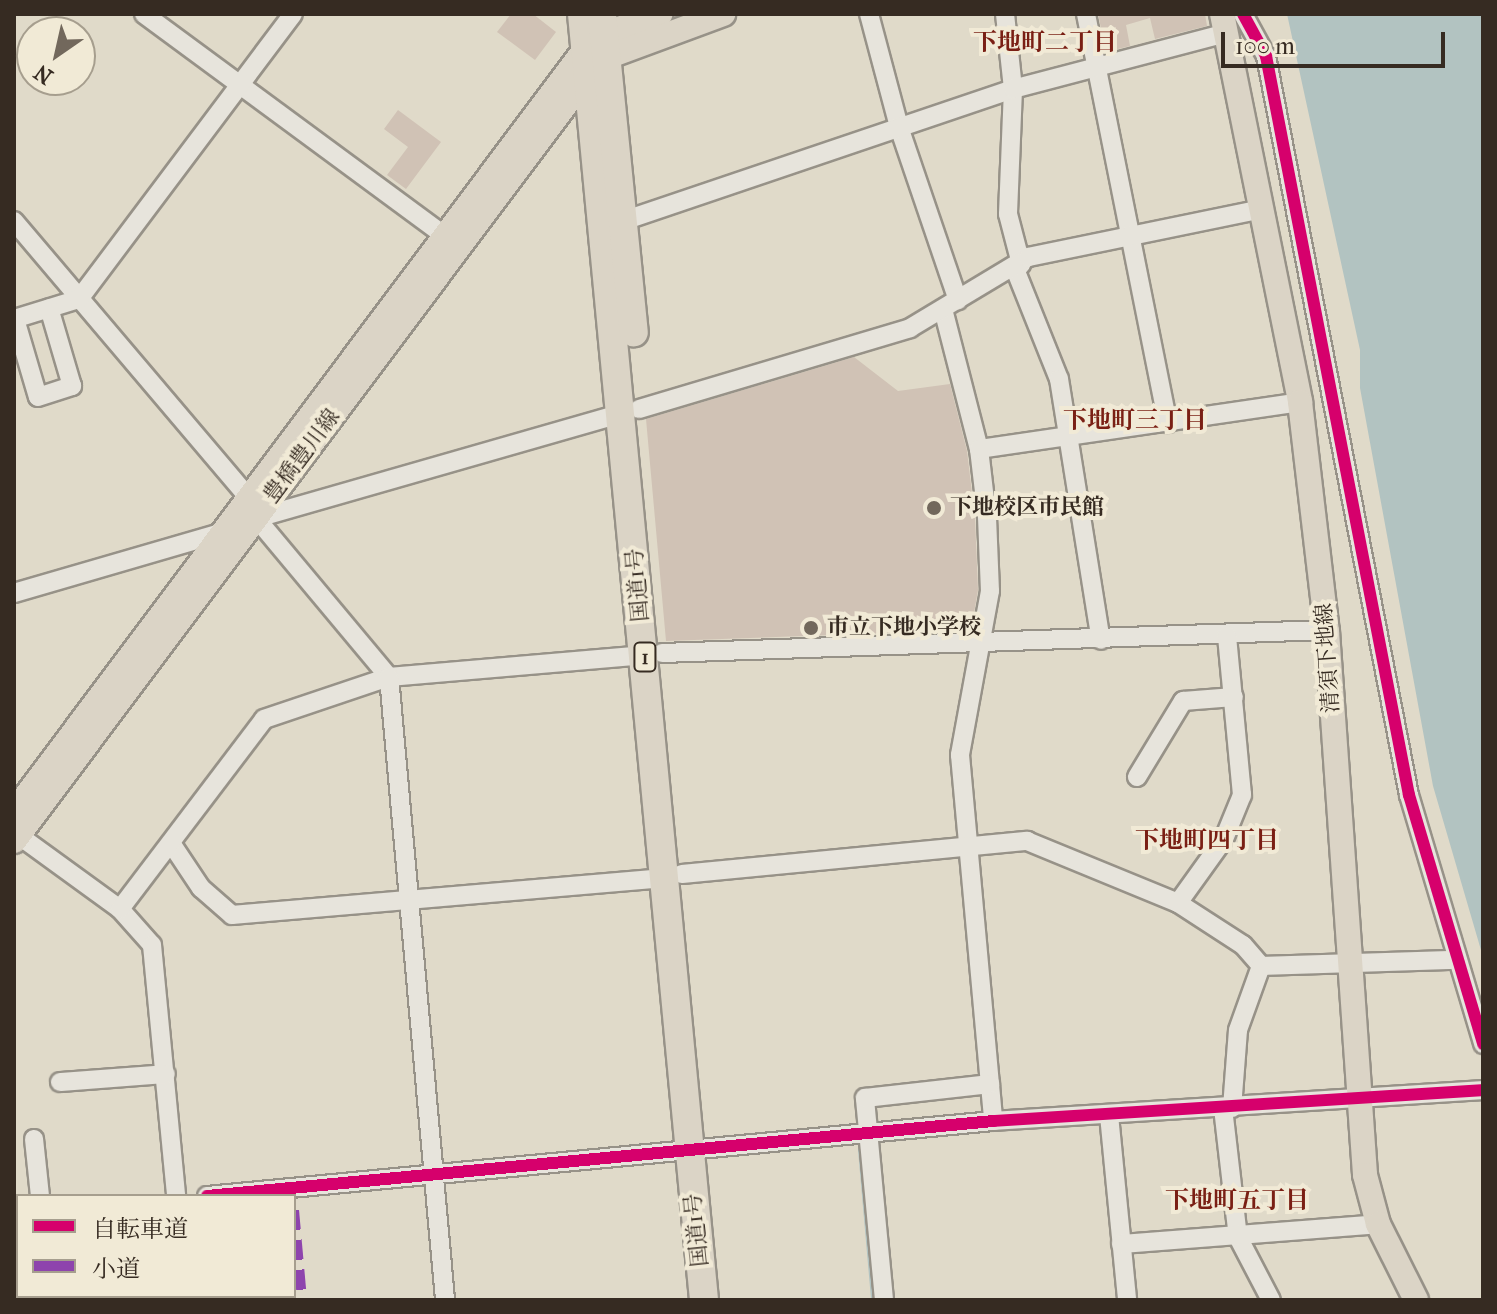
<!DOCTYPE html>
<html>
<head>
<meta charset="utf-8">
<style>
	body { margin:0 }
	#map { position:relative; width:1497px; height:1314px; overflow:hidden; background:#e0dac9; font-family:"IM FELL French Canon","Noto Serif JP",serif }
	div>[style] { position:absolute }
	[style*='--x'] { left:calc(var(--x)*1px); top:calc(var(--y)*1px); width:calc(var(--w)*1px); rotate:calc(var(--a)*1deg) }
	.water>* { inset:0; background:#b2c3c1 }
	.stream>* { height:4px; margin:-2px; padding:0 2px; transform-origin:2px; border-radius:2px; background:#b2c3c1 }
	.building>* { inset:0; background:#d0c2b5 }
	.roads { filter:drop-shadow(2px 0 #979288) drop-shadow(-2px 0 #979288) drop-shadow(0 2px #979288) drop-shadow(0 -2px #979288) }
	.minor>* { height:18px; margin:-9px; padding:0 9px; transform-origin:9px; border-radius:9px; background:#e7e4dc }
	.major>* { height:24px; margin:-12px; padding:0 12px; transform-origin:12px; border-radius:12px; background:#dbd4c6 }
	.highway>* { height:28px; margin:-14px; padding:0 14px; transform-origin:14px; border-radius:14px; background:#dbd4c6 }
	.quiet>* { height:10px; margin-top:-5px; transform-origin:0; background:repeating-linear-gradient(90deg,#8e44ad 0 20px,transparent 0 30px) }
	.cycleway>* { height:12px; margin:-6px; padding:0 6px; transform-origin:6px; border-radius:6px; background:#d6006c }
	.dots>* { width:22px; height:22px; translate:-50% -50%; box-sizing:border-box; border:4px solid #f1ead6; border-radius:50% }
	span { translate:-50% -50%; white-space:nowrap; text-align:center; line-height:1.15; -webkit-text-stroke:8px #f1ead6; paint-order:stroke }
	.shield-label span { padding:2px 6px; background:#f1ead6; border:2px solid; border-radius:6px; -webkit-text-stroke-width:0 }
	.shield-label { font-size:20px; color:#362b22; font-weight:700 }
	.street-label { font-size:22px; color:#362b22 }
	.poi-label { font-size:22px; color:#362b22; font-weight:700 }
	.left { translate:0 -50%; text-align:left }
	.neighbourhood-label { font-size:24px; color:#7a1f14; font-weight:700 }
	.frame { position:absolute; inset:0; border:16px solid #362b22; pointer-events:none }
	.legend { position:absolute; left:16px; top:1194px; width:280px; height:104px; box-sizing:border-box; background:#f1ead6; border:2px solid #a69e8e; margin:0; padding:10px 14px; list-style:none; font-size:24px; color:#362b22 }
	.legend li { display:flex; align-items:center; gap:16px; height:40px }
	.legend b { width:40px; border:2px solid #a69e8e }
	.north { position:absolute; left:16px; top:16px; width:80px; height:80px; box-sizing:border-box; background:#f1ead6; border:2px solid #a69e8e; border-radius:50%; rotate:214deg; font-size:22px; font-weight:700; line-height:32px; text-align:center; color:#362b22 }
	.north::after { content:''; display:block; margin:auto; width:28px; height:36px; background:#72685c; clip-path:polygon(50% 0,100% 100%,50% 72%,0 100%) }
	.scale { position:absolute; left:1221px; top:32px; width:224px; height:36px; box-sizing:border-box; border:4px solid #362b22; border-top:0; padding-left:10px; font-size:24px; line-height:28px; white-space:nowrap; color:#362b22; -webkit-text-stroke:6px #f1ead6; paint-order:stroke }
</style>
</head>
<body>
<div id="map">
	<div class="water">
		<i style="clip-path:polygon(1287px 14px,1483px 14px,1483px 957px,1433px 786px,1360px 388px,1360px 350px)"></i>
	</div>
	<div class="stream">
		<i style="--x:860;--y:1150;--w:151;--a:85"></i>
	</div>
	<div class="building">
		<i style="clip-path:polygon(511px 14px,533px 14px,556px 32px,535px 60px,497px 32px)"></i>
		<i style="clip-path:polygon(1098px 14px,1205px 14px,1207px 26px,1155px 39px,1150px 18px,1126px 25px,1130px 46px,1106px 52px)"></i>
		<i style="clip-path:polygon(398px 110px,441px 142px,406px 189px,387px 175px,408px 147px,384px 129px)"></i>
		<i style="clip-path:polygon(854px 357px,898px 391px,950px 384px,967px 451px,975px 518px,978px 590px,971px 630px,666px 641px,646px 419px)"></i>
	</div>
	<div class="roads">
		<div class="minor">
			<i style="--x:144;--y:14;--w:373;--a:36.4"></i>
			<i style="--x:869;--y:14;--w:117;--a:75.1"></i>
			<i style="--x:899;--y:127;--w:183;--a:71.2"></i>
			<i style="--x:1005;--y:14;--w:75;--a:83.9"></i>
			<i style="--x:1013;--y:89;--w:125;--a:92.3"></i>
			<i style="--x:1008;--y:214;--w:52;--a:75.4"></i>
			<i style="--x:1086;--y:14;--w:417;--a:78.7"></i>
			<i style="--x:1243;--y:14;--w:48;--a:61.3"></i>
			<i style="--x:1266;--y:56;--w:753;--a:79.05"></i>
			<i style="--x:1409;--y:795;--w:260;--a:73.4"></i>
			<i style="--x:626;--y:220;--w:409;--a:-18.7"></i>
			<i style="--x:1013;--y:89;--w:220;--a:-14.7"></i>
			<i style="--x:14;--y:221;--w:365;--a:49.7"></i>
			<i style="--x:1015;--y:269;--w:118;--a:68.2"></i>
			<i style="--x:1059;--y:379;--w:264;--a:80.9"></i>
			<i style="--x:943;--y:309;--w:145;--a:75.6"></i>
			<i style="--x:979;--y:449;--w:68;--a:83.3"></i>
			<i style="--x:987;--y:517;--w:74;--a:87.7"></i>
			<i style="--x:990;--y:591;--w:167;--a:100.4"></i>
			<i style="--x:960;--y:755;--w:367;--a:84.8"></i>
			<i style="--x:14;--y:319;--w:68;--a:-17.1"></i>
			<i style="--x:79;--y:299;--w:356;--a:-53.1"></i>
			<i style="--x:15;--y:319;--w:81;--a:73.6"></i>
			<i style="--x:38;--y:397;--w:36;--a:-18"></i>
			<i style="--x:72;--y:386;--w:81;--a:-106.4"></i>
			<i style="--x:639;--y:409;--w:283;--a:-16.6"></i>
			<i style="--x:910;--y:328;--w:138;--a:-31"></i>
			<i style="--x:1028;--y:257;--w:238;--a:-11.6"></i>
			<i style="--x:623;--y:413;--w:382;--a:164"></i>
			<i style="--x:256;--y:518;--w:207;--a:50.1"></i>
			<i style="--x:389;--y:677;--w:257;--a:-4.9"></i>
			<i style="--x:979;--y:449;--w:324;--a:-8.3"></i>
			<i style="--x:14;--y:593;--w:219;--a:-16.2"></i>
			<i style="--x:662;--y:653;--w:665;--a:-1.98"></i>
			<i style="--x:1137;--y:777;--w:89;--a:-58.8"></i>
			<i style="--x:1183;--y:701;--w:51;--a:-4.5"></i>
			<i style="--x:14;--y:832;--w:131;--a:36"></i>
			<i style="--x:120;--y:909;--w:48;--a:48.4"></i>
			<i style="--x:152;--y:945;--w:252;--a:84.5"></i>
			<i style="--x:171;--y:843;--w:54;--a:56.3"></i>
			<i style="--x:201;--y:888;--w:41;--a:41.1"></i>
			<i style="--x:232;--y:915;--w:434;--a:-4.9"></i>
			<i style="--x:682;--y:874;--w:347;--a:-5.5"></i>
			<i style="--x:1027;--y:841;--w:163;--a:22.3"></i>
			<i style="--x:1178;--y:903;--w:77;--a:32.9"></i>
			<i style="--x:1243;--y:945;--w:28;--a:49"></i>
			<i style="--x:1261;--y:966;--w:195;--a:-1.8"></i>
			<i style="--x:1178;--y:903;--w:79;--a:-54.3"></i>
			<i style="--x:1224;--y:839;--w:48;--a:-67.8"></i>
			<i style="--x:1242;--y:795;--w:161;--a:-95.4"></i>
			<i style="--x:120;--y:909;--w:238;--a:-52.8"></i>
			<i style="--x:264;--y:719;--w:132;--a:-18.6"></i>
			<i style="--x:389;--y:677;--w:626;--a:84.86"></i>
			<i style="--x:60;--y:1082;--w:106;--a:-4.3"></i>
			<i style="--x:1223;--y:1108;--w:130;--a:83.4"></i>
			<i style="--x:1238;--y:1237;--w:71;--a:62.4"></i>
			<i style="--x:1232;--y:1108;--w:78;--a:-85.6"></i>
			<i style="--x:1238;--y:1030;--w:68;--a:-70.2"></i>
			<i style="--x:1109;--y:1115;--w:186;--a:84.4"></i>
			<i style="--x:34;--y:1139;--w:57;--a:84"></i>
			<i style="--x:207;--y:1196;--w:790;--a:-5.45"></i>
			<i style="--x:993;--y:1121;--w:491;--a:-3.6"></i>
			<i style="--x:14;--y:1214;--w:4;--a:0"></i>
			<i style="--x:1121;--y:1244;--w:258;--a:-4.4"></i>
			<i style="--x:884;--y:1300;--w:203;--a:-95.4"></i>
			<i style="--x:865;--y:1098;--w:126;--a:-6.4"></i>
		</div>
		<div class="major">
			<i style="--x:1222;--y:14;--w:396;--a:78.6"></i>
			<i style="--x:1300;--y:402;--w:231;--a:83.3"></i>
			<i style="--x:1327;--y:631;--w:545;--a:86"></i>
			<i style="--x:1365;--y:1175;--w:51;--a:75.1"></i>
			<i style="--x:1378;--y:1224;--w:85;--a:63.4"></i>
			<i style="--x:14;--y:812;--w:954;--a:-53.18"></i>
			<i style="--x:586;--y:48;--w:24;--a:-36"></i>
			<i style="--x:605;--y:34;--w:59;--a:-20"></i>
			<i style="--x:14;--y:841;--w:961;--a:-53.17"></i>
			<i style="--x:590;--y:72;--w:23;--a:-41"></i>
			<i style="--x:607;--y:57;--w:124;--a:-20.3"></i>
		</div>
		<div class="highway">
			<i style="--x:582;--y:14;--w:1292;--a:84.58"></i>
			<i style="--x:602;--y:14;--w:320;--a:84.3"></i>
		</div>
	</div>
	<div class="quiet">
		<i style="--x:294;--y:1210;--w:90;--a:84.9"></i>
	</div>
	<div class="cycleway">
		<i style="--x:1243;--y:14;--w:48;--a:61.3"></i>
		<i style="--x:1266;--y:56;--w:753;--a:79.05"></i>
		<i style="--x:1409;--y:795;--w:260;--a:73.4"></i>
		<i style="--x:207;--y:1196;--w:790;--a:-5.45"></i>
		<i style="--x:993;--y:1121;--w:491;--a:-3.6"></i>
	</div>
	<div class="dots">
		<i style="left:934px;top:508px;background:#72685c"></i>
		<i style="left:811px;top:628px;background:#72685c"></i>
	</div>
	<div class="shield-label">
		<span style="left:645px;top:657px">1</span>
	</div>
	<div class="street-label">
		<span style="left:302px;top:456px;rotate:-53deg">豊橋豊川線</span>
		<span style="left:638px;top:585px;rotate:-95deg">国道1号</span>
		<span style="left:1328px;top:658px;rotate:-94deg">清須下地線</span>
		<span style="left:697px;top:1230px;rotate:-96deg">国道1号</span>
	</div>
	<div class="poi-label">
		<span class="left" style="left:950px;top:508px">下地校区市民館</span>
		<span class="left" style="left:827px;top:628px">市立下地小学校</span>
	</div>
	<div class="neighbourhood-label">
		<span style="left:1045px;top:43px">下地町二丁目</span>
		<span style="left:1135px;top:421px">下地町三丁目</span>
		<span style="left:1207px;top:841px">下地町四丁目</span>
		<span style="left:1237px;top:1201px">下地町五丁目</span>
	</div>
	<div class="frame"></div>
	<ul class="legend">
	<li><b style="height:10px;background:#d6006c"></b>自転車道</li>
	<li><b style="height:10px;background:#8e44ad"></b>小道</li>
	</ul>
	<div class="north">N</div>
	<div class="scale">100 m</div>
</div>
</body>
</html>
